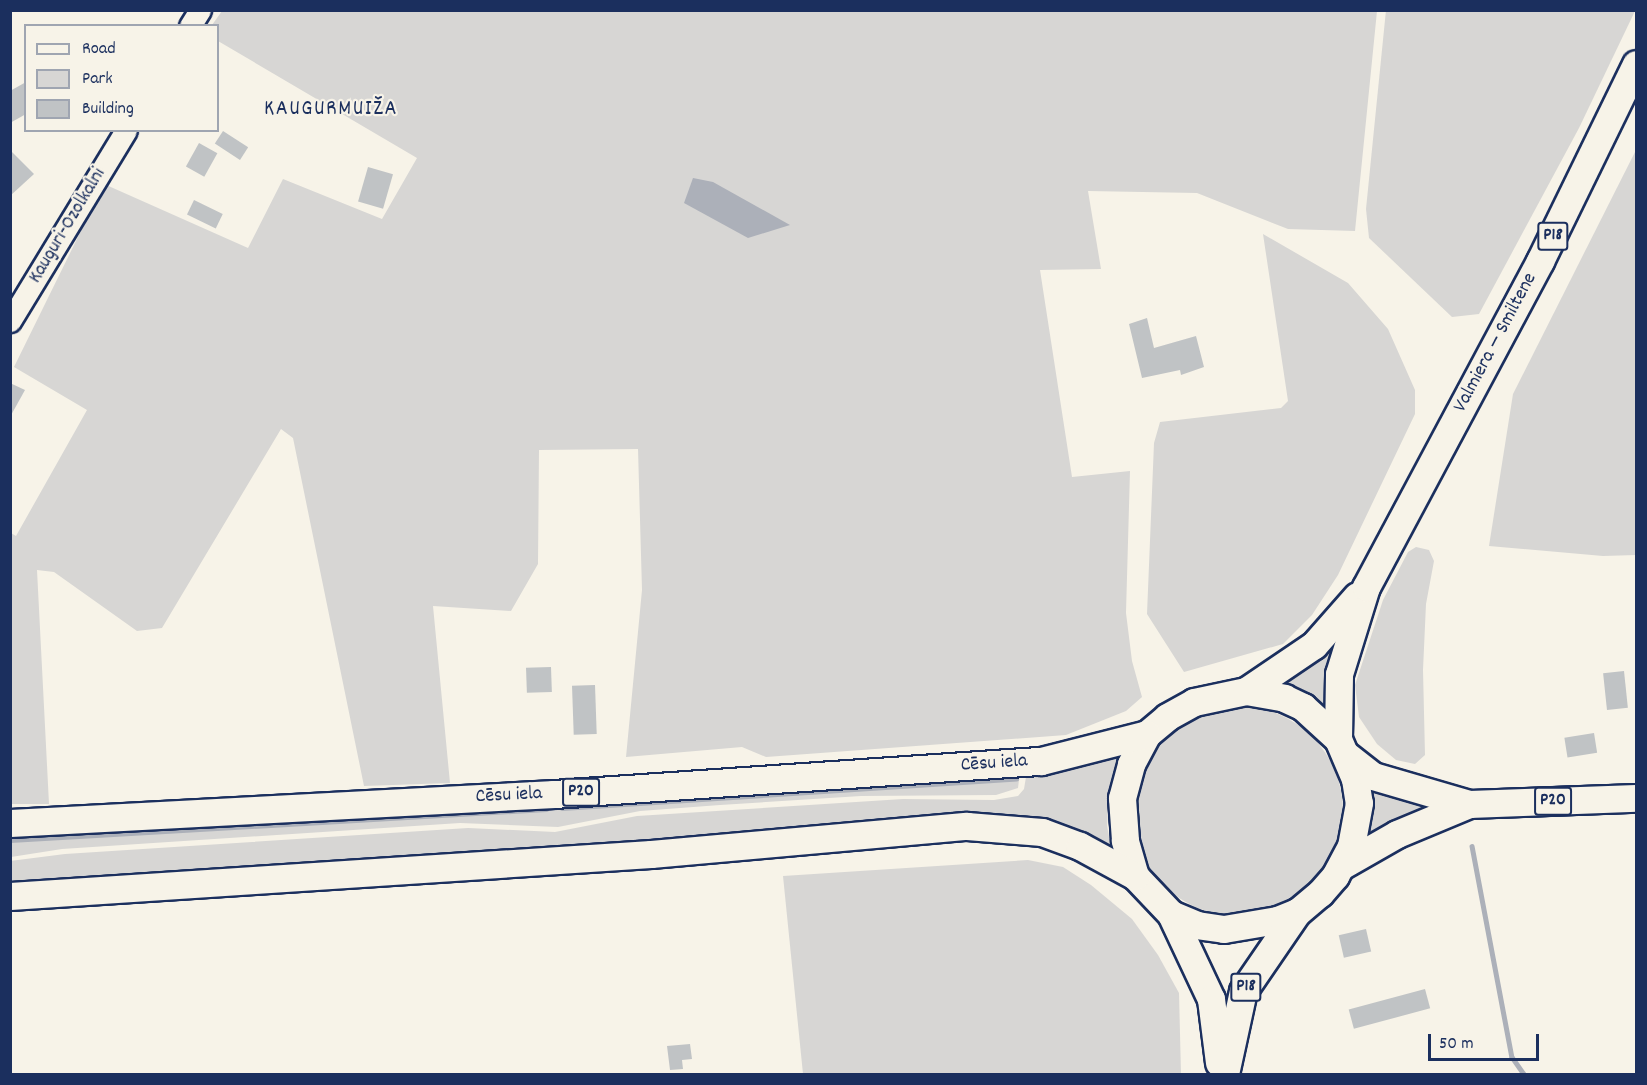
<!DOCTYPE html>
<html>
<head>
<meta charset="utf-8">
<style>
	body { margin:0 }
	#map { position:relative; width:1647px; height:1085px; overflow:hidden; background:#f7f3e8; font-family:Dekko,sans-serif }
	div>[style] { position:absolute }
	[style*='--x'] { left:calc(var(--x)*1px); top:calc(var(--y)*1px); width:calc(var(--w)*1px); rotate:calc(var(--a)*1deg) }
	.green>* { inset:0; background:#d7d6d4 }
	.round { border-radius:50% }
	.water>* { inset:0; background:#acb0b9 }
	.stream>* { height:4.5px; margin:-2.25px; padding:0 2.25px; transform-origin:2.25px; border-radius:2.25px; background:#acb0b9 }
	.building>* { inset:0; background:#c0c3c5; transform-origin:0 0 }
	.roads { filter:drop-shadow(2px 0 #1b2f5e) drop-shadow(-2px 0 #1b2f5e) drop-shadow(0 2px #1b2f5e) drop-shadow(0 -2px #1b2f5e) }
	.minor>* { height:21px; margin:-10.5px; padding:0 10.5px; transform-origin:10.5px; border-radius:10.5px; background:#f7f3e8 }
	.major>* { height:27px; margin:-13.5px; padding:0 13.5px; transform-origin:13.5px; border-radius:13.5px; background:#f7f3e8 }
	span { translate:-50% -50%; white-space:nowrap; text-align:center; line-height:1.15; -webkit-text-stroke:4.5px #f7f3e8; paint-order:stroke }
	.shield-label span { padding:2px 4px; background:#f7f3e8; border:2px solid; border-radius:4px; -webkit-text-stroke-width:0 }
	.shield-label { font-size:18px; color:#1b2f5e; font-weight:700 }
	.street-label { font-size:20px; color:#1b2f5e }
	.quarter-label { font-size:22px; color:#1b2f5e; letter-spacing:1.5px }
	.frame { position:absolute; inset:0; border:12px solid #1b2f5e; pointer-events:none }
	.legend { position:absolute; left:24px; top:24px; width:195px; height:108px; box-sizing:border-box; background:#f7f3e8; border:2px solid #9fa5b1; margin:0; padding:8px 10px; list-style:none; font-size:18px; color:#1b2f5e }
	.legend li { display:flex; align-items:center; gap:12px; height:30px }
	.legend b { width:30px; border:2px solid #9fa5b1 }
	.scale { position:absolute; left:1428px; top:1034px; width:111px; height:27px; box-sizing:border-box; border:3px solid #1b2f5e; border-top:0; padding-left:8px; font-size:18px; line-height:21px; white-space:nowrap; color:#1b2f5e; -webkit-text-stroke:4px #f7f3e8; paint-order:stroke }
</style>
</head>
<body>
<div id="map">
	<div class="green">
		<i style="clip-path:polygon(1386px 10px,1635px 11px,1579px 128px,1479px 314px,1452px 317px,1369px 238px,1366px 209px)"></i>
		<i style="clip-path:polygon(222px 11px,1377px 11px,1355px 231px,1288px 229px,1197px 193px,1088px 191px,1101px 269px,1040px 270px,1072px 477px,1130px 471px,1126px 613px,1132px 661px,1142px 697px,1126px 711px,1066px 735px,766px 757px,742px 747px,626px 757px,642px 590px,638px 449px,539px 450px,538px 564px,511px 611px,433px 606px,450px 783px,364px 786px,293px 438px,281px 429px,162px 628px,137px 631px,54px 572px,37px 570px,49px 804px,11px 804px,11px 533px,16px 536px,87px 410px,14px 367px,104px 184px,248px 248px,283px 179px,382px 219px,417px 158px,218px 41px,218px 26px,212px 25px)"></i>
		<i style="clip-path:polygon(1636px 150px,1636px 555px,1603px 556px,1489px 546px,1513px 394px)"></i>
		<i style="clip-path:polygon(1263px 234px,1348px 283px,1388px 329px,1415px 390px,1415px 414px,1338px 575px,1312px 615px,1283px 644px,1184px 672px,1147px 614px,1154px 443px,1160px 422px,1281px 408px,1288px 401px)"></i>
		<i style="clip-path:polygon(1416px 547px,1429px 550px,1434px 561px,1426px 604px,1423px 670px,1425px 755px,1415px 764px,1396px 760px,1377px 744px,1359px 717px,1355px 685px,1383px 600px,1408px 552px)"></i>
		<i style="clip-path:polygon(1338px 634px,1326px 709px,1279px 684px)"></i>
		<i class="round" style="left:1133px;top:706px;width:210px;height:210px"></i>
		<i style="clip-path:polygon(1122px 752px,1110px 786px,1107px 825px,1112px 855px,1056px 825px,11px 884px,10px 861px,65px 854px,468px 828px,555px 832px,637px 816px,903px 799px,994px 800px,1018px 796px,1024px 789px,1027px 771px)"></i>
		<i style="clip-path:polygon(1020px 772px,1018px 788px,996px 795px,861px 796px,720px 805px,640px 811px,558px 827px,460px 823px,62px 849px,11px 857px,11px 832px)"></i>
		<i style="clip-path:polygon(1370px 788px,1442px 802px,1367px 837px,1373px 808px)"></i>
		<i style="clip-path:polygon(1028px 860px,1063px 867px,1091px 885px,1132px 919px,1158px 955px,1179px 993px,1181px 1074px,803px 1074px,783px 876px)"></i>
	</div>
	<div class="water">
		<i style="clip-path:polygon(693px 178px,713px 182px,790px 225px,748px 238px,684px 203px)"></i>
	</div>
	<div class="stream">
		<i style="--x:562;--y:808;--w:455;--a:-3.7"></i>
		<i style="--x:10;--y:840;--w:537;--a:-3.31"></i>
		<i style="--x:1472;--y:846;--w:215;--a:79.3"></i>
		<i style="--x:1512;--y:1057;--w:21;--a:55"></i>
	</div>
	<div class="building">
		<i style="clip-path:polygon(26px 82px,26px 114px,10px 123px,10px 91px)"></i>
		<i style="left:223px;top:131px;width:30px;height:15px;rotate:33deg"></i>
		<i style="left:199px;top:143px;width:21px;height:27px;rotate:29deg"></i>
		<i style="clip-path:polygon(10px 150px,34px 174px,10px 196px)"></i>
		<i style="left:368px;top:167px;width:26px;height:36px;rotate:16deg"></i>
		<i style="left:194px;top:200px;width:32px;height:16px;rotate:26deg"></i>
		<i style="clip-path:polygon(1147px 318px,1154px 348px,1196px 336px,1204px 367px,1181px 375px,1180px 370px,1142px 378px,1129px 324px)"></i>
		<i style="clip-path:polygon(10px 383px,25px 390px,10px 417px)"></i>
		<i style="left:551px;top:667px;width:25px;height:25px;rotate:88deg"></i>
		<i style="left:1624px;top:671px;width:37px;height:21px;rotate:84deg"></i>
		<i style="left:595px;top:685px;width:49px;height:23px;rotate:88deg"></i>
		<i style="left:1594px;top:733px;width:20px;height:30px;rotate:81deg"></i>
		<i style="left:1366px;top:929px;width:23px;height:28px;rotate:77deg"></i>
		<i style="left:1425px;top:989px;width:20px;height:79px;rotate:75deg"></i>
		<i style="clip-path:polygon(690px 1044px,692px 1059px,682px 1060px,683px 1069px,670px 1070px,667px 1046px)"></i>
	</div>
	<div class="roads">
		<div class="minor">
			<i style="--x:190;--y:26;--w:19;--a:-58"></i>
			<i style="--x:10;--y:321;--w:223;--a:-58.7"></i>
		</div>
		<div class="major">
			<i style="--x:1246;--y:691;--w:39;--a:10"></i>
			<i style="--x:1284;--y:698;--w:21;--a:25"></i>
			<i style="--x:1303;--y:707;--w:47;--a:42.4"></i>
			<i style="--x:1338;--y:739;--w:43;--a:67"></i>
			<i style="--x:1355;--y:779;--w:24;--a:81"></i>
			<i style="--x:1359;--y:803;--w:44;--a:100.5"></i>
			<i style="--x:1351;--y:846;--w:34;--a:118"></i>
			<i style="--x:1335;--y:876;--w:23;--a:131"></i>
			<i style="--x:1320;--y:893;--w:30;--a:140"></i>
			<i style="--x:1297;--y:912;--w:22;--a:158"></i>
			<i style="--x:1277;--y:920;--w:54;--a:170.4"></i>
			<i style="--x:1224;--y:929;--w:27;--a:-172"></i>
			<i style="--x:1197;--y:925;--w:28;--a:-157"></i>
			<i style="--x:1171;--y:914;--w:52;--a:-133.5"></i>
			<i style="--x:1135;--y:876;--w:37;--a:-106"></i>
			<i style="--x:1125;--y:840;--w:42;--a:-94.1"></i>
			<i style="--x:1122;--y:798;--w:35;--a:-75"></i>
			<i style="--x:1131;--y:764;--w:34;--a:-62"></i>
			<i style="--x:1147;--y:734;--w:26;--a:-40"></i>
			<i style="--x:1167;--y:717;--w:31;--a:-29"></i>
			<i style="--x:1194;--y:702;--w:53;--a:-11.9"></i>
			<i style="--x:1246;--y:691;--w:82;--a:-34.1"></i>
			<i style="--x:1314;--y:645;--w:65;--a:-48.7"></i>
			<i style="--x:1338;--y:739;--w:65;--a:-89.1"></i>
			<i style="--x:1339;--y:674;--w:91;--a:-72.8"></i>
			<i style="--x:1366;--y:587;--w:370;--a:-61.9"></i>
			<i style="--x:1540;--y:261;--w:219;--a:-64"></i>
			<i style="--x:1346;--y:755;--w:34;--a:38"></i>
			<i style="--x:1373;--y:776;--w:100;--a:16.3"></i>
			<i style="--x:1469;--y:804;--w:167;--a:-2.1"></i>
			<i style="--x:10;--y:823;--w:545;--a:-3.05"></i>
			<i style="--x:554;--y:794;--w:488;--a:-3.9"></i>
			<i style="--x:1041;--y:761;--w:109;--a:-14.3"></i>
			<i style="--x:1341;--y:866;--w:64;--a:-29.7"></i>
			<i style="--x:1397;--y:834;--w:78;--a:-22.6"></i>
			<i style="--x:10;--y:896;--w:642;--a:-3.75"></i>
			<i style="--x:651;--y:854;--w:317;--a:-5.1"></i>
			<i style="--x:967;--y:826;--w:75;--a:4.6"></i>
			<i style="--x:1042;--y:832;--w:40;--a:20.2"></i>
			<i style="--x:1080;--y:846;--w:63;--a:28.6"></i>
			<i style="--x:1171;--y:914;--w:94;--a:64.8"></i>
			<i style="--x:1211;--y:999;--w:64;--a:82.8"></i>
			<i style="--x:1225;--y:1074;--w:85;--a:-77.8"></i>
			<i style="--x:1243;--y:991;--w:96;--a:-55.6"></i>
		</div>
	</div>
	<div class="shield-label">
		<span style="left:1553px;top:236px">P18</span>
		<span style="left:581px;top:792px">P20</span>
		<span style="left:1553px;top:801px">P20</span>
		<span style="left:1246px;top:987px">P18</span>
	</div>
	<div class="street-label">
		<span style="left:68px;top:226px;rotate:-59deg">Kauguri-Ozolkalni</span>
		<span style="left:1496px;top:343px;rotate:-62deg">Valmiera — Smiltene</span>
		<span style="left:994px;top:764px;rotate:-4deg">Cēsu iela</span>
		<span style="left:509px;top:796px;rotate:-3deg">Cēsu iela</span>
	</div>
	<div class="quarter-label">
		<span style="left:331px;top:110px">KAUGURMUIŽA</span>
	</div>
	<div class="frame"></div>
	<ul class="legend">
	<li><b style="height:8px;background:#f7f3e8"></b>Road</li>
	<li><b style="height:16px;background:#d7d6d4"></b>Park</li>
	<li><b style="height:16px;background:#c0c3c5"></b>Building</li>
	</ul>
	<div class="scale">50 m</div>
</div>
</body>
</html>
